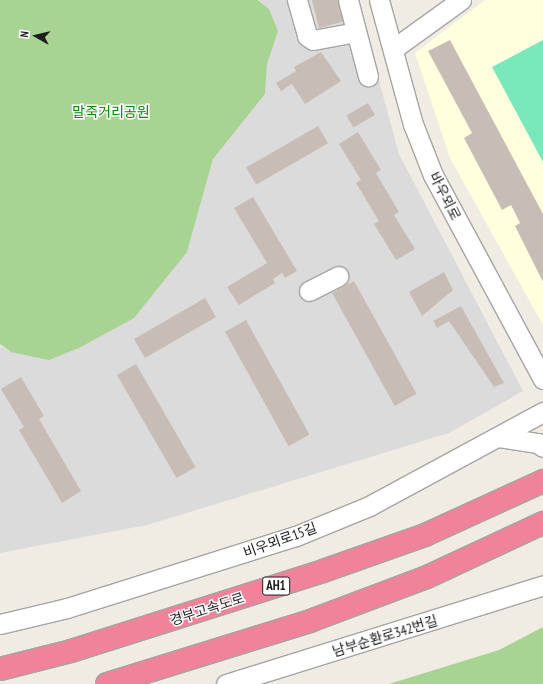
<!DOCTYPE html>
<html>
<head>
<meta charset="utf-8">
<style>
	body { margin:0 }
	#map { position:relative; width:543px; height:684px; overflow:hidden; background:#f0ece3; font-family:"PT Sans Narrow","Noto Sans KR",sans-serif }
	div>[style] { position:absolute }
	[style*='--x'] { left:calc(var(--x)*1px); top:calc(var(--y)*1px); width:calc(var(--w)*1px); rotate:calc(var(--a)*1deg) }
	.residential>* { inset:0; background:#dcdbdb }
	.education>* { inset:0; background:#fffedd }
	.forest>* { inset:0; background:#a7d493 }
	.pitch>* { inset:0; background:#79e8bb }
	.building>* { inset:0; background:#c8bdb6; transform-origin:0 0 }
	.roads { filter:drop-shadow(1px 0 #a5a5a5) drop-shadow(-1px 0 #a5a5a5) drop-shadow(0 1px #a5a5a5) drop-shadow(0 -1px #a5a5a5) }
	.minor>* { height:19px; margin:-9.5px; padding:0 9.5px; transform-origin:9.5px; border-radius:9.5px; background:#fff }
	.highway>* { height:22px; margin:-11px; padding:0 11px; transform-origin:11px; border-radius:11px; background:#f08299 }
	span { translate:-50% -50%; white-space:nowrap; text-align:center; line-height:1.15; -webkit-text-stroke:3px #fff; paint-order:stroke }
	.shield-label span { padding:1px 3px; background:#fff; border:1px solid; border-radius:3px; -webkit-text-stroke-width:0 }
	.shield-label { font-size:13px; color:#1e1e1e; font-weight:700 }
	.park-label { font-size:14px; color:#008809 }
	.street-label { font-size:14px; color:#1e1e1e }
	.north { position:absolute; left:16px; top:16px; width:40px; height:40px; -webkit-text-stroke:3px #fff; paint-order:stroke; rotate:278deg; font-size:11px; font-weight:700; line-height:16px; text-align:center; color:#1e1e1e }
	.north::after { content:''; display:block; margin:auto; width:14px; height:18px; background:#1e1e1e; clip-path:polygon(50% 0,100% 100%,50% 72%,0 100%) }
</style>
</head>
<body>
<div id="map">
	<div class="residential">
		<i style="clip-path:polygon(259px 0,357px 0,399px 154px,523px 391px,449px 433px,147px 525px,0 553px,0 346px,11px 352px,187px 252px,213px 159px,269px 9px)"></i>
	</div>
	<div class="education">
		<i style="clip-path:polygon(485px 0,543px 0,543px 325px,450px 158px,415px 53px)"></i>
	</div>
	<div class="forest">
		<i style="clip-path:polygon(0 0,258px 0,269px 9px,278px 31px,267px 64px,265px 94px,213px 159px,187px 252px,134px 318px,79px 348px,49px 360px,11px 352px,0 344px)"></i>
		<i style="clip-path:polygon(543px 627px,543px 684px,389px 684px,499px 650px)"></i>
	</div>
	<div class="pitch">
		<i style="clip-path:polygon(543px 40px,543px 162px,492px 67px)"></i>
	</div>
	<div class="building">
		<i style="clip-path:polygon(312px 0,340px 0,345px 21px,319px 28px)"></i>
		<i style="clip-path:polygon(450px 40px,543px 214px,543px 282px,515px 226px,520px 223px,511px 205px,502px 210px,464px 138px,472px 133px,428px 51px)"></i>
		<i style="clip-path:polygon(321px 52px,341px 81px,305px 104px,292px 84px,281px 91px,276px 83px,296px 71px,294px 67px)"></i>
		<i style="left:368px;top:103px;width:14px;height:25px;rotate:60deg"></i>
		<i style="left:318px;top:126px;width:20px;height:83px;rotate:60deg"></i>
		<i style="clip-path:polygon(358px 132px,381px 170px,376px 173px,399px 212px,394px 215px,415px 249px,396px 260px,374px 224px,379px 221px,356px 183px,361px 180px,339px 144px)"></i>
		<i style="clip-path:polygon(253px 197px,297px 271px,285px 278px,282px 273px,273px 279px,275px 283px,239px 305px,227px 287px,267px 263px,234px 208px)"></i>
		<i style="clip-path:polygon(444px 272px,453px 290px,422px 316px,409px 292px)"></i>
		<i style="left:354px;top:281px;width:129px;height:25px;rotate:61deg"></i>
		<i style="left:205px;top:298px;width:22px;height:82px;rotate:60deg"></i>
		<i style="clip-path:polygon(461px 306px,504px 383px,494px 387px,449px 321px,437px 328px,433px 321px)"></i>
		<i style="left:246px;top:320px;width:131px;height:24px;rotate:61deg"></i>
		<i style="left:136px;top:364px;width:119px;height:22px;rotate:60deg"></i>
		<i style="clip-path:polygon(21px 377px,44px 416px,39px 419px,81px 491px,62px 503px,19px 430px,24px 427px,1px 389px)"></i>
	</div>
	<div class="roads">
		<div class="minor">
			<i style="--x:297;--y:0;--w:37;--a:74"></i>
			<i style="--x:307;--y:36;--w:7;--a:34"></i>
			<i style="--x:313;--y:40;--w:44;--a:-10.5"></i>
			<i style="--x:348;--y:0;--w:79;--a:75.3"></i>
			<i style="--x:379;--y:0;--w:129;--a:74.7"></i>
			<i style="--x:413;--y:124;--w:55;--a:68.6"></i>
			<i style="--x:433;--y:175;--w:232;--a:61.7"></i>
			<i style="--x:393;--y:49;--w:84;--a:-35.8"></i>
			<i style="--x:309;--y:291;--w:33;--a:-27"></i>
			<i style="--x:499;--y:437;--w:39;--a:9"></i>
			<i style="--x:538;--y:443;--w:6;--a:39"></i>
			<i style="--x:0;--y:624;--w:69;--a:-13.4"></i>
			<i style="--x:67;--y:608;--w:240;--a:-17.5"></i>
			<i style="--x:296;--y:536;--w:79;--a:-22.3"></i>
			<i style="--x:369;--y:506;--w:198;--a:-28.4"></i>
			<i style="--x:226;--y:684;--w:332;--a:-17.3"></i>
		</div>
		<div class="highway">
			<i style="--x:0;--y:669;--w:73;--a:-14.2"></i>
			<i style="--x:71;--y:651;--w:264;--a:-17.6"></i>
			<i style="--x:323;--y:571;--w:108;--a:-19.4"></i>
			<i style="--x:425;--y:535;--w:130;--a:-24.6"></i>
			<i style="--x:107;--y:684;--w:213;--a:-17.2"></i>
			<i style="--x:310;--y:621;--w:125;--a:-20.6"></i>
			<i style="--x:427;--y:577;--w:128;--a:-25"></i>
		</div>
	</div>
	<div class="shield-label">
		<span style="left:276px;top:586px">AH1</span>
	</div>
	<div class="park-label">
		<span style="left:111px;top:112px">말죽거리공원</span>
	</div>
	<div class="street-label">
		<span style="left:445px;top:196px;rotate:63deg">바우뫼로</span>
		<span style="left:280px;top:540px;rotate:-20deg">비우뫼로15길</span>
		<span style="left:207px;top:609px;rotate:-18deg">경부고속도로</span>
		<span style="left:385px;top:636px;rotate:-17deg">남부순환로342번길</span>
	</div>
	<div class="north">N</div>
</div>
</body>
</html>
